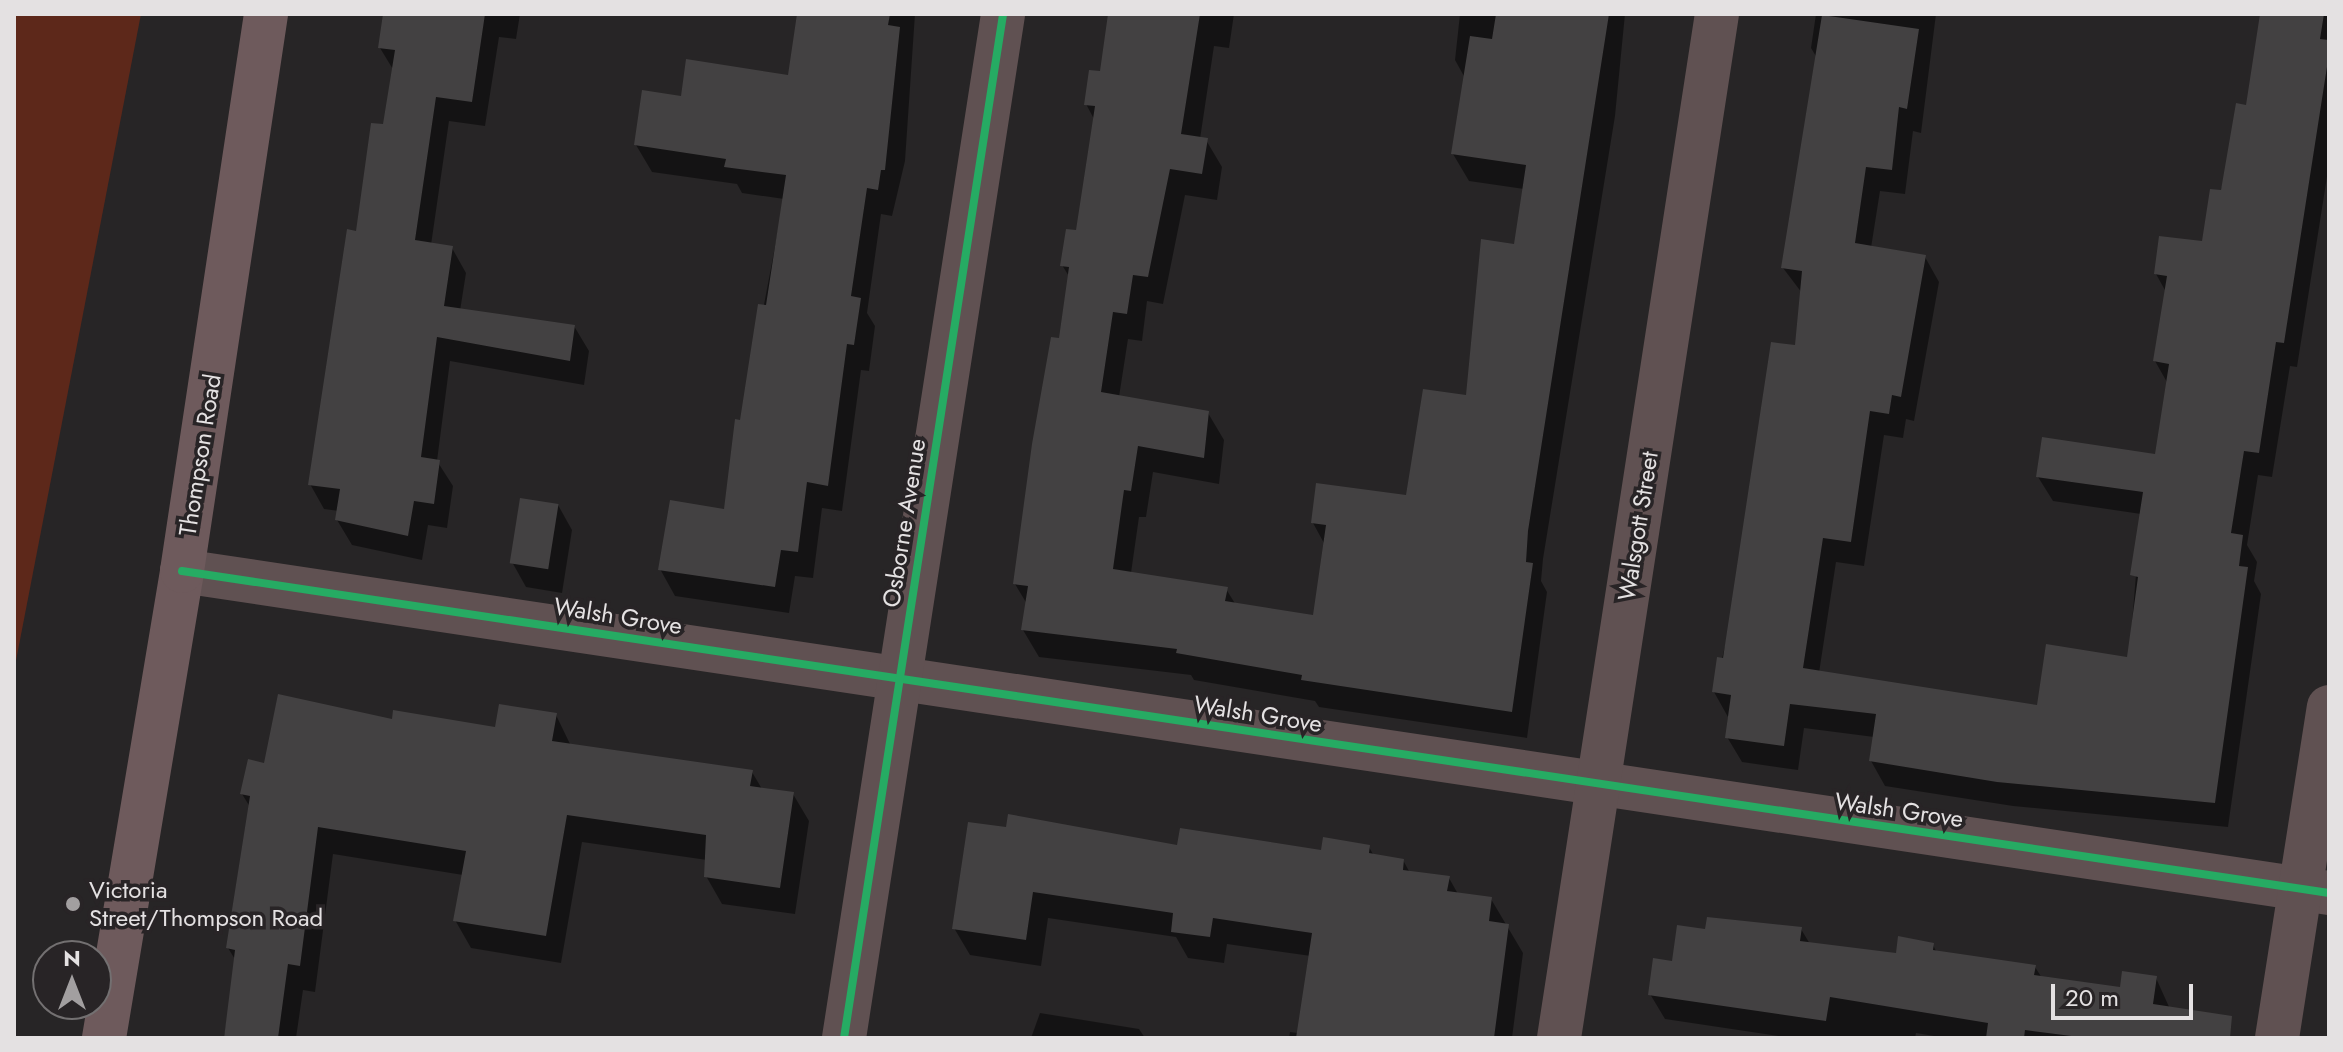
<!DOCTYPE html>
<html>
<head>
<meta charset="utf-8">
<style>
	body { margin:0 }
	#map { position:relative; width:2343px; height:1052px; overflow:hidden; background:#272526; font-family:Jost,sans-serif }
	div>[style] { position:absolute }
	[style*='--x'] { left:calc(var(--x)*1px); top:calc(var(--y)*1px); width:calc(var(--w)*1px); rotate:calc(var(--a)*1deg) }
	.green>* { inset:0; background:#5d281a }
	.shadow>* { inset:0; background:#0007 }
	.building>* { inset:0; background:#434142; transform-origin:0 0 }
	.street>* { height:44px; margin:-22px; padding:0 22px; transform-origin:22px; border-radius:22px; background:#605152 }
	.secondary>* { height:44px; margin:-22px; padding:0 22px; transform-origin:22px; border-radius:22px; background:#6e5a5c }
	.cycleway>* { height:8px; margin:-4px; padding:0 4px; transform-origin:4px; border-radius:4px; background:#26ab63 }
	.dots>* { width:22px; height:22px; translate:-50% -50%; box-sizing:border-box; border:4px solid #282426; border-radius:50% }
	span { translate:-50% -50%; white-space:nowrap; text-align:center; line-height:1.15; -webkit-text-stroke:7px #282426; paint-order:stroke }
	.street-label { font-size:24px; color:#e4e1e2 }
	.poi-label { font-size:24px; color:#e4e1e2 }
	.left { translate:0 -50%; text-align:left }
	.frame { position:absolute; inset:0; border:16px solid #e4e1e2; pointer-events:none }
	.north { position:absolute; left:32px; top:940px; width:80px; height:80px; box-sizing:border-box; background:#282426; border:2px solid #737071; border-radius:50%; rotate:0deg; font-size:22px; font-weight:700; line-height:32px; text-align:center; color:#e4e1e2 }
	.north::after { content:''; display:block; margin:auto; width:28px; height:36px; background:#a29fa0; clip-path:polygon(50% 0,100% 100%,50% 72%,0 100%) }
	.scale { position:absolute; left:2051px; top:984px; width:142px; height:36px; box-sizing:border-box; border:4px solid #e4e1e2; border-top:0; padding-left:10px; font-size:24px; line-height:28px; white-space:nowrap; color:#e4e1e2; -webkit-text-stroke:6px #282426; paint-order:stroke }
</style>
</head>
<body>
<div id="map">
	<div class="green">
		<i style="clip-path:polygon(14px 14px,141px 14px,14px 671px)"></i>
	</div>
	<div class="shadow">
		<i style="clip-path:polygon(385px 14px,520px 14px,516px 39px,499px 37px,485px 126px,449px 121px,431px 245px,452px 248px,466px 273px,460px 311px,574px 326px,589px 351px,584px 385px,450px 361px,437px 461px,453px 486px,447px 528px,428px 525px,422px 560px,352px 545px,337px 520px,339px 511px,324px 509px,310px 484px,358px 233px,385px 127px,394px 71px,380px 48px)"></i>
		<i style="clip-path:polygon(799px 14px,915px 14px,905px 161px,892px 216px,881px 214px,867px 313px,875px 326px,869px 371px,861px 370px,842px 511px,822px 508px,813px 578px,795px 576px,789px 613px,675px 596px,660px 569px,725px 511px,784px 199px,742px 193px,737px 184px,652px 172px,636px 145px,683px 98px,790px 77px)"></i>
		<i style="clip-path:polygon(1110px 14px,1234px 14px,1229px 48px,1214px 46px,1200px 139px,1206px 140px,1222px 167px,1217px 200px,1185px 195px,1163px 304px,1147px 301px,1142px 341px,1128px 339px,1119px 397px,1208px 413px,1224px 440px,1219px 484px,1153px 472px,1146px 517px,1139px 517px,1131px 573px,1226px 589px,1236px 605px,1315px 617px,1325px 545px,1313px 523px,1408px 497px,1467px 397px,1515px 246px,1524px 189px,1469px 181px,1453px 154px,1465px 78px,1455px 60px,1460px 14px,1625px 14px,1615px 116px,1543px 559px,1541px 581px,1547px 592px,1527px 738px,1319px 707px,1315px 701px,1194px 680px,1191px 675px,1039px 657px,1023px 630px,1027px 604px,1015px 584px,1061px 341px,1070px 278px,1062px 265px,1077px 232px,1095px 121px,1086px 104px,1101px 74px)"></i>
		<i style="clip-path:polygon(1816px 14px,1936px 14px,1921px 133px,1913px 131px,1905px 194px,1880px 191px,1871px 248px,1925px 257px,1939px 282px,1914px 421px,1906px 419px,1903px 438px,1884px 435px,1864px 566px,1836px 562px,1819px 673px,2038px 707px,2129px 659px,2141px 514px,2053px 501px,2038px 477px,2156px 456px,2168px 384px,2155px 361px,2166px 292px,2156px 274px,2204px 244px,2247px 107px,2262px 14px,2329px 14px,2329px 164px,2297px 367px,2290px 366px,2272px 477px,2258px 475px,2247px 545px,2257px 562px,2254px 581px,2261px 594px,2228px 827px,2013px 806px,1885px 786px,1871px 761px,1874px 737px,1804px 728px,1798px 770px,1742px 762px,1727px 737px,1728px 717px,1714px 692px,1797px 347px,1802px 293px,1783px 268px,1817px 58px,1811px 48px)"></i>
		<i style="clip-path:polygon(558px 505px,572px 530px,562px 593px,526px 587px,512px 562px)"></i>
		<i style="clip-path:polygon(556px 715px,571px 746px,752px 772px,762px 789px,793px 794px,809px 821px,795px 914px,722px 904px,706px 876px,707px 860px,582px 842px,561px 963px,471px 948px,455px 920px,463px 875px,333px 854px,315px 992px,303px 990px,296px 1038px,224px 1038px,236px 961px,228px 948px,250px 807px,242px 794px,265px 765px,393px 721px,497px 729px)"></i>
		<i style="clip-path:polygon(970px 824px,1179px 847px,1323px 852px,1369px 847px,1374px 856px,1403px 860px,1410px 873px,1449px 878px,1458px 894px,1491px 899px,1523px 953px,1512px 1038px,1289px 1038px,1290px 1032px,1298px 1033px,1311px 956px,1227px 944px,1224px 963px,1188px 958px,1176px 937px,1048px 918px,1041px 966px,970px 955px,954px 928px)"></i>
		<i style="clip-path:polygon(1801px 929px,1810px 944px,1897px 956px,1933px 945px,1937px 953px,2035px 967px,2042px 978px,2121px 989px,2156px 978px,2170px 1009px,2211px 1038px,1946px 1038px,1916px 1033px,1915px 1038px,1792px 1038px,1665px 1019px,1650px 994px,1706px 932px)"></i>
		<i style="clip-path:polygon(1040px 1013px,1139px 1029px,1145px 1038px,1031px 1038px)"></i>
	</div>
	<div class="building">
		<i style="clip-path:polygon(383px 14px,485px 14px,472px 102px,436px 97px,415px 240px,453px 246px,444px 306px,575px 325px,570px 361px,437px 337px,421px 457px,440px 460px,434px 504px,414px 501px,408px 536px,335px 520px,340px 489px,308px 485px,347px 229px,356px 231px,371px 123px,383px 124px,395px 50px,378px 48px)"></i>
		<i style="clip-path:polygon(797px 14px,890px 14px,888px 25px,900px 27px,885px 170px,881px 170px,878px 190px,867px 188px,851px 296px,861px 298px,854px 345px,847px 344px,828px 486px,807px 482px,798px 552px,781px 550px,775px 587px,658px 570px,670px 500px,724px 509px,735px 419px,740px 420px,758px 304px,766px 305px,786px 175px,724px 167px,726px 159px,634px 145px,642px 90px,681px 96px,686px 59px,788px 75px)"></i>
		<i style="clip-path:polygon(1108px 14px,1200px 14px,1181px 134px,1208px 138px,1202px 174px,1170px 169px,1148px 277px,1133px 275px,1127px 314px,1113px 312px,1101px 392px,1209px 411px,1204px 458px,1138px 446px,1131px 491px,1124px 490px,1113px 569px,1228px 587px,1225px 601px,1313px 615px,1326px 525px,1311px 523px,1316px 483px,1406px 495px,1423px 389px,1466px 395px,1481px 239px,1514px 244px,1526px 165px,1451px 154px,1470px 36px,1492px 39px,1496px 14px,1609px 14px,1528px 531px,1526px 562px,1533px 563px,1512px 712px,1301px 680px,1302px 675px,1176px 653px,1177px 649px,1021px 630px,1028px 586px,1013px 584px,1032px 444px,1051px 337px,1059px 338px,1069px 267px,1060px 266px,1066px 229px,1076px 230px,1095px 106px,1084px 105px,1089px 70px,1100px 71px)"></i>
		<i style="clip-path:polygon(2260px 14px,2324px 14px,2320px 39px,2329px 40px,2329px 54px,2284px 343px,2276px 342px,2259px 453px,2244px 451px,2231px 533px,2243px 535px,2239px 566px,2248px 567px,2215px 803px,1997px 782px,1869px 761px,1876px 714px,1790px 704px,1784px 746px,1725px 738px,1731px 695px,1712px 692px,1717px 657px,1723px 658px,1771px 342px,1795px 345px,1802px 271px,1781px 268px,1822px 15px,1919px 29px,1907px 109px,1899px 107px,1892px 170px,1866px 167px,1855px 243px,1926px 255px,1901px 397px,1892px 395px,1889px 414px,1870px 411px,1851px 542px,1823px 538px,1803px 668px,2037px 705px,2046px 644px,2127px 657px,2138px 577px,2130px 575px,2143px 492px,2036px 477px,2042px 437px,2155px 454px,2169px 364px,2153px 361px,2167px 276px,2154px 274px,2159px 236px,2202px 241px,2210px 189px,2221px 190px,2236px 103px,2246px 105px)"></i>
		<i style="left:520px;top:498px;width:39px;height:66px;rotate:9deg"></i>
		<i style="clip-path:polygon(278px 694px,392px 719px,393px 710px,495px 727px,499px 704px,557px 713px,552px 741px,753px 770px,750px 786px,794px 792px,780px 888px,704px 877px,706px 835px,567px 815px,546px 936px,453px 921px,466px 851px,318px 827px,300px 966px,288px 964px,278px 1038px,224px 1038px,235px 950px,226px 948px,250px 796px,240px 794px,248px 759px,264px 763px)"></i>
		<i style="clip-path:polygon(1008px 814px,1177px 845px,1180px 828px,1321px 850px,1323px 837px,1370px 845px,1369px 853px,1404px 859px,1403px 870px,1450px 876px,1447px 891px,1492px 897px,1489px 921px,1509px 924px,1494px 1038px,1296px 1038px,1312px 933px,1213px 918px,1210px 937px,1171px 932px,1173px 913px,1033px 892px,1026px 940px,952px 929px,968px 822px,1006px 827px)"></i>
		<i style="clip-path:polygon(1707px 917px,1802px 927px,1800px 941px,1896px 953px,1898px 936px,1934px 943px,1933px 950px,2036px 965px,2034px 975px,2120px 987px,2122px 971px,2157px 976px,2153px 1004px,2232px 1016px,2230px 1038px,2087px 1038px,2025px 1030px,2024px 1038px,1986px 1038px,1988px 1023px,1830px 997px,1826px 1021px,1648px 995px,1653px 958px,1672px 961px,1677px 925px,1705px 929px)"></i>
	</div>
	<div class="street">
		<i style="--x:182;--y:571;--w:2171;--a:8.53"></i>
		<i style="--x:844;--y:1038;--w:1036;--a:-81.17"></i>
		<i style="--x:1559;--y:1038;--w:1036;--a:-81.23"></i>
		<i style="--x:2277;--y:1038;--w:335;--a:-81.1"></i>
	</div>
	<div class="secondary">
		<i style="--x:104;--y:1038;--w:473;--a:-80.5"></i>
		<i style="--x:182;--y:571;--w:563;--a:-81.42"></i>
	</div>
	<div class="cycleway">
		<i style="--x:182;--y:571;--w:2171;--a:8.53"></i>
		<i style="--x:844;--y:1038;--w:1036;--a:-81.17"></i>
	</div>
	<div class="dots">
		<i style="left:73px;top:904px;background:#a29fa0"></i>
	</div>
	<div class="street-label">
		<span style="left:200px;top:455px;rotate:-81deg">Thompson Road</span>
		<span style="left:904px;top:523px;rotate:-81deg">Osborne Avenue</span>
		<span style="left:1638px;top:526px;rotate:-81deg">Walsgott Street</span>
		<span style="left:618px;top:616px;rotate:9deg">Walsh Grove</span>
		<span style="left:1258px;top:714px;rotate:9deg">Walsh Grove</span>
		<span style="left:1899px;top:810px;rotate:8deg">Walsh Grove</span>
	</div>
	<div class="poi-label">
		<span class="left" style="left:89px;top:904px">Victoria<br>Street/Thompson Road</span>
	</div>
	<div class="frame"></div>
	<div class="north">N</div>
	<div class="scale">20 m</div>
</div>
</body>
</html>
